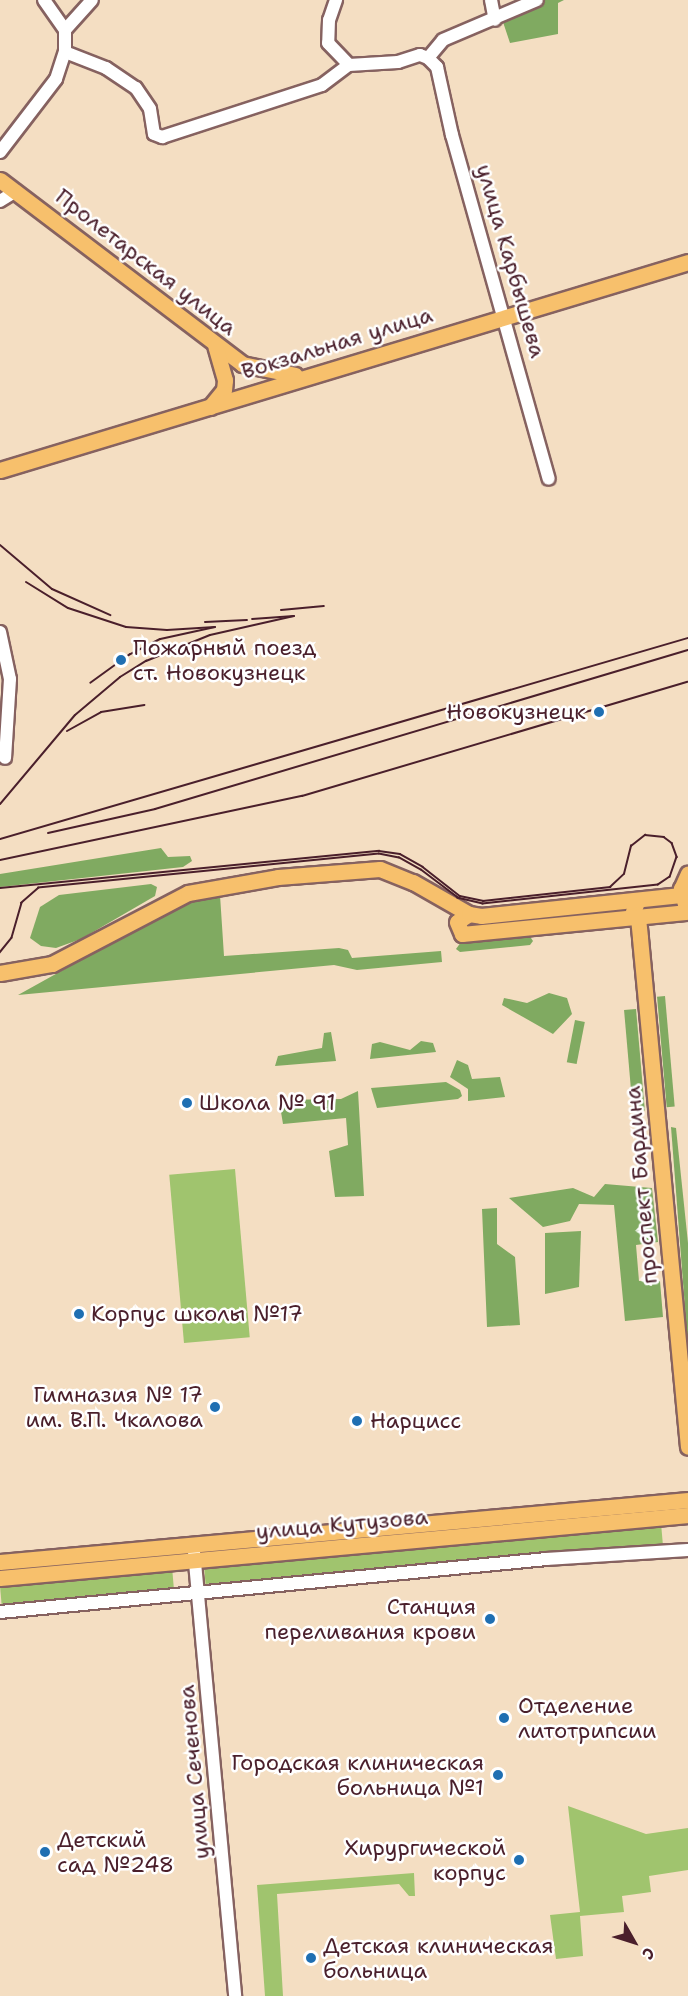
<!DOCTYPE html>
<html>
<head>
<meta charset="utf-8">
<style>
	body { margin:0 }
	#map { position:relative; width:688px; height:1996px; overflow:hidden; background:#f4dec2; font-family:"Shantell Sans",sans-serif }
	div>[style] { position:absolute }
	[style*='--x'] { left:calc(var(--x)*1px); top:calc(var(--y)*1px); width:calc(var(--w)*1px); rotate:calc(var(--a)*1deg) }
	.green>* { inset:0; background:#a0c46e; transform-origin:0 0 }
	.forest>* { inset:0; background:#80aa61; transform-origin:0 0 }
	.roads { filter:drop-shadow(2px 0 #866260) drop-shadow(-2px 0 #866260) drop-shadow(0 2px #866260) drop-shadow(0 -2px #866260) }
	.minor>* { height:12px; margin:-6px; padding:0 6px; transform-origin:6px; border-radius:6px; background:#fff }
	.major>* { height:15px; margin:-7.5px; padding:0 7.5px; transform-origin:7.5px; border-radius:7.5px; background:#f7c06c }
	.tram>* { height:1.5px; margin:-0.75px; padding:0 0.75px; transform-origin:0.75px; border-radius:0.75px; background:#4a1f2b }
	.rail>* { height:2px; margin:-1px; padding:0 1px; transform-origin:1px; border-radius:1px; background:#4a1f2b }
	.dots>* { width:16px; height:16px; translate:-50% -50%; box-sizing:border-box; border:3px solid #fff; border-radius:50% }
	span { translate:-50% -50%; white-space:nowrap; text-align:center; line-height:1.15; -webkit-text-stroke:5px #fff; paint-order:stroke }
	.street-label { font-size:22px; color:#4a1f2b }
	.poi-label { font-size:22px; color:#4a1f2b }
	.left { translate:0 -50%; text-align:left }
	.right { translate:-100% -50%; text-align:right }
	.north { position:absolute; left:604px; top:1912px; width:60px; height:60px; -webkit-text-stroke:4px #fff; paint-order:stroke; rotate:129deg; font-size:16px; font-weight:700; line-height:24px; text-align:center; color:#4a1f2b }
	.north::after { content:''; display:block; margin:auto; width:21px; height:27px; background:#4a1f2b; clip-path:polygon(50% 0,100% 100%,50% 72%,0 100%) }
</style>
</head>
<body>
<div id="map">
	<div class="green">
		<i style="clip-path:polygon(625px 908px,626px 913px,466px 925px,469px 921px)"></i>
		<i style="left:235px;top:1169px;width:169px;height:66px;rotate:85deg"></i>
		<i style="left:661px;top:1523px;width:21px;height:459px;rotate:85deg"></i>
		<i style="left:172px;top:1567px;width:23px;height:173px;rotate:85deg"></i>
		<i style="clip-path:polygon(568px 1806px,646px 1834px,688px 1828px,688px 1870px,649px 1876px,651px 1892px,622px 1896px,624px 1912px,580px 1916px,583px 1956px,556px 1959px,550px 1915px,580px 1912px)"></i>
		<i style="clip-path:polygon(414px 1873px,415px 1896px,409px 1896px,399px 1884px,277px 1894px,283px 1996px,265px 1996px,257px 1885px)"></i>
	</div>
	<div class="forest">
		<i style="clip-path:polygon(519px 0,564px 0,558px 3px,558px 34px,510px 43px,499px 10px)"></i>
		<i style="clip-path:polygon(161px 848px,168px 857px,190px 856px,192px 861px,183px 867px,0 887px,0 874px)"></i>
		<i style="clip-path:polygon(151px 884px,157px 887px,155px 896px,81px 939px,56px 948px,41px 946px,30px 938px,40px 907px,59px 895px)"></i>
		<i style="clip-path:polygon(220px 895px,224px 956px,339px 948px,348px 950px,352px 958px,441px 951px,442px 962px,357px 970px,334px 965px,18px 995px,187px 901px)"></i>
		<i style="clip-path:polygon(529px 935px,533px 941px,530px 945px,460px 952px,456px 949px,461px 942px)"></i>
		<i style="clip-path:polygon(549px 993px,567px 998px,572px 1014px,553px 1034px,502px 1005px,504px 998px,527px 1003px)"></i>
		<i style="left:665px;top:996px;width:111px;height:8px;rotate:85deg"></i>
		<i style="left:636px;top:1009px;width:102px;height:12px;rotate:85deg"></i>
		<i style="left:575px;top:1020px;width:10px;height:43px;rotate:11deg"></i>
		<i style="clip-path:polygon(331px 1032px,336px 1061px,275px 1066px,278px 1056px,322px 1048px,324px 1033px)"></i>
		<i style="clip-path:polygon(421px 1041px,433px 1043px,436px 1052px,370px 1059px,372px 1044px,380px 1042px,410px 1050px)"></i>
		<i style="clip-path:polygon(457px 1060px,468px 1065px,472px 1079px,500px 1077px,505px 1097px,468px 1101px,468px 1089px,450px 1077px)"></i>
		<i style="clip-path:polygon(446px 1082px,460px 1090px,462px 1096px,458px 1099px,377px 1108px,371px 1088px)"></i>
		<i style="clip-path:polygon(358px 1091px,364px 1196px,335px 1197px,329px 1151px,348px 1145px,346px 1118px,283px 1124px,279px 1100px,341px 1099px)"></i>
		<i style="clip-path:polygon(671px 1127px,676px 1128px,688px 1243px,688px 1347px)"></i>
		<i style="clip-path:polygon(605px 1184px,652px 1188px,658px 1242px,636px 1245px,639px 1281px,660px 1281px,663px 1317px,625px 1321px,614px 1205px,579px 1204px,570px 1221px,543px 1227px,509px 1198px,573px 1188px,594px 1197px)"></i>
		<i style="clip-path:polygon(497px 1208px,497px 1244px,515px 1257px,520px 1325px,487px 1327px,482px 1209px)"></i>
		<i style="clip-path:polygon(581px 1231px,579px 1287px,545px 1294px,545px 1233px)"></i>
	</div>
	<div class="roads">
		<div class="minor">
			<i style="--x:44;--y:0;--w:37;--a:55"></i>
			<i style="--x:336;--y:0;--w:21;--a:109"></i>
			<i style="--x:329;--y:20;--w:23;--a:92"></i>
			<i style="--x:328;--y:43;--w:30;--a:46"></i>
			<i style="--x:491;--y:0;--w:20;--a:79"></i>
			<i style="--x:65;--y:30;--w:40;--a:-48"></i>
			<i style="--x:65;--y:52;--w:44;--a:21.3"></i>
			<i style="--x:106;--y:68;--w:36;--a:34"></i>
			<i style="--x:136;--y:88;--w:25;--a:56"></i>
			<i style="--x:150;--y:109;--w:25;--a:81"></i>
			<i style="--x:154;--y:134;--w:9;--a:21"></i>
			<i style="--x:162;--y:137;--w:168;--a:-18"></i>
			<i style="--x:322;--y:85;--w:34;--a:-37"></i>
			<i style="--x:349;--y:65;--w:49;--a:-3.5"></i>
			<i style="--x:398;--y:62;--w:23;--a:-18"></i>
			<i style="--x:420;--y:55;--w:9;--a:21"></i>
			<i style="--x:428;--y:58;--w:13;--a:45"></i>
			<i style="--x:437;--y:67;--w:70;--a:77.6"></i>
			<i style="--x:452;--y:135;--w:357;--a:74.3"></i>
			<i style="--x:428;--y:58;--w:23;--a:-50"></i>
			<i style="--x:443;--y:40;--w:102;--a:-23.1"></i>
			<i style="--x:0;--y:152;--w:92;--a:-52.5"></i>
			<i style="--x:56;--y:79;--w:28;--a:-72"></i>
			<i style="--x:65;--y:52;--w:22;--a:-90"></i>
			<i style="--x:0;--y:201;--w:19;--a:-32"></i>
			<i style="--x:0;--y:632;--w:48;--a:78"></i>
			<i style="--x:10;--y:679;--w:79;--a:93.6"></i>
			<i style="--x:194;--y:1552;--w:446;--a:84.7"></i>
			<i style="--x:0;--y:1612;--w:549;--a:-5.54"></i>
			<i style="--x:546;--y:1559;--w:142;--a:-3.6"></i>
		</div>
		<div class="major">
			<i style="--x:0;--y:180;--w:304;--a:37.2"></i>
			<i style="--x:242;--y:364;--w:54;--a:11.7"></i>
			<i style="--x:210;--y:407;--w:22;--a:-51"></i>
			<i style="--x:224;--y:390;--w:10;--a:-84"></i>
			<i style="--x:225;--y:380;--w:35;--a:-106"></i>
			<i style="--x:0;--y:470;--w:719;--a:-16.82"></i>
			<i style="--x:637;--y:902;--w:11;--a:112"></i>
			<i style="--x:633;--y:912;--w:8;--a:50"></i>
			<i style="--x:638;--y:918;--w:20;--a:84"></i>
			<i style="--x:640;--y:938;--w:511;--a:84.61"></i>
			<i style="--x:685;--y:904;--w:16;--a:-105"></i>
			<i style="--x:681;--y:889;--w:17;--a:-66"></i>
			<i style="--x:469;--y:914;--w:14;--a:146"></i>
			<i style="--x:457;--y:922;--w:13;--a:67"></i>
			<i style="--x:462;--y:934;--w:227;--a:-5.6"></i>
			<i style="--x:0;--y:973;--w:53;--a:-9.8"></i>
			<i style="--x:52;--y:964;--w:153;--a:-27.6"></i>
			<i style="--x:188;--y:893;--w:91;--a:-10.1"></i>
			<i style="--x:278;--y:877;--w:102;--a:-4.5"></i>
			<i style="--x:380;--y:869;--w:35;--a:22"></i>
			<i style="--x:413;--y:882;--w:64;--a:29.7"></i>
			<i style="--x:469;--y:914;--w:12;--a:9"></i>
			<i style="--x:481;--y:916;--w:201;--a:-6"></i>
			<i style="--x:0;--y:1562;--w:691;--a:-5.15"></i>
			<i style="--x:0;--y:1578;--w:691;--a:-5.23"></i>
		</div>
	</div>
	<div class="tram">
		<i style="--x:0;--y:888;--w:381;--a:-5.6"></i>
		<i style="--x:379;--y:851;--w:21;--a:8"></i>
		<i style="--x:400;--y:854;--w:26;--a:29"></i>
		<i style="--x:423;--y:867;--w:47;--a:38.1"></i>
		<i style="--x:460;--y:896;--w:24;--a:12"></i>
		<i style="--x:483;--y:901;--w:128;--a:-6.3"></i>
		<i style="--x:610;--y:887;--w:19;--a:-43"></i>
		<i style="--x:624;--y:874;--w:29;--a:-76"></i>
		<i style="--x:631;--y:846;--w:18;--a:-38"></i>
		<i style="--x:645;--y:835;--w:19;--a:6"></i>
		<i style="--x:664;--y:837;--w:10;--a:37"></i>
		<i style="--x:672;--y:843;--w:15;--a:70"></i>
		<i style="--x:677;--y:857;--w:21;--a:109"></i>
		<i style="--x:670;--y:877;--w:14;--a:146"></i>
		<i style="--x:658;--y:885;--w:176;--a:173.8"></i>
		<i style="--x:483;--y:904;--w:26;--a:-167"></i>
		<i style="--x:458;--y:898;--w:46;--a:-142.9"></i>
		<i style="--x:421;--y:870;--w:25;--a:-151"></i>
		<i style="--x:399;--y:858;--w:20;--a:-169"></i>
		<i style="--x:379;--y:854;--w:342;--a:174.3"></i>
		<i style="--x:39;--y:888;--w:23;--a:139"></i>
		<i style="--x:22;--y:903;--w:36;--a:106"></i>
		<i style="--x:12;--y:938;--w:19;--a:129"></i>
	</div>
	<div class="rail">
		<i style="--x:0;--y:545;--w:68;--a:40.2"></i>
		<i style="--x:52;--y:589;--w:64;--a:24.1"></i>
		<i style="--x:26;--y:582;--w:49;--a:31.8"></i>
		<i style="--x:68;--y:608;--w:61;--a:18.1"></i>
		<i style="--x:126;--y:627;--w:41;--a:4.2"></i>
		<i style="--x:167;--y:630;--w:48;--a:-3.6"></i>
		<i style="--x:215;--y:627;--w:56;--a:167.7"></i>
		<i style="--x:160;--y:639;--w:34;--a:153"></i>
		<i style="--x:130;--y:654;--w:49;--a:144.1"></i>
		<i style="--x:281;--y:610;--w:43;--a:-5.3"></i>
		<i style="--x:205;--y:622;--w:42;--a:-2.7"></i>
		<i style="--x:67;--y:731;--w:39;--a:-29"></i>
		<i style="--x:101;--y:712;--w:44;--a:-9.2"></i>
		<i style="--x:0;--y:804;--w:116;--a:-49.9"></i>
		<i style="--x:75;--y:715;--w:59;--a:-40.2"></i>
		<i style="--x:120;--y:677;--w:31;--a:-32"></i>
		<i style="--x:146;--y:661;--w:69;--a:-22.1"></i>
		<i style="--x:210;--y:635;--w:86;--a:-12.7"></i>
		<i style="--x:294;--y:616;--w:42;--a:175.9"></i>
		<i style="--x:48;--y:833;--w:110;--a:-12.6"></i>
		<i style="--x:155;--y:809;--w:556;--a:-16.61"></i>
		<i style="--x:0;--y:839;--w:717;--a:-16.29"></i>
		<i style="--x:0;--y:860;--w:309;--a:-12"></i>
		<i style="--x:302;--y:796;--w:402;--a:-16.5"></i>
	</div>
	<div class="dots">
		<i style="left:121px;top:660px;background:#1f6fb2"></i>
		<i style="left:599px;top:712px;background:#1f6fb2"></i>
		<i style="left:187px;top:1103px;background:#1f6fb2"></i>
		<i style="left:79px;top:1314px;background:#1f6fb2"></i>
		<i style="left:215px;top:1407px;background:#1f6fb2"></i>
		<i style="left:357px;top:1421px;background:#1f6fb2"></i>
		<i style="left:490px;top:1619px;background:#1f6fb2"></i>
		<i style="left:504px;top:1718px;background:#1f6fb2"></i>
		<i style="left:498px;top:1775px;background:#1f6fb2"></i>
		<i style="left:45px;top:1852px;background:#1f6fb2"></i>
		<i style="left:519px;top:1860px;background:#1f6fb2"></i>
		<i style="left:311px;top:1958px;background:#1f6fb2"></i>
	</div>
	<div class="street-label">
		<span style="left:511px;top:261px;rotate:74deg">улица Карбышева</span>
		<span style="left:146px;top:262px;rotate:38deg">Пролетарская улица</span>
		<span style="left:337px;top:343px;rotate:-17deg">Вокзальная улица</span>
		<span style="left:641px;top:1185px;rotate:-95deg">проспект Бардина</span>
		<span style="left:342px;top:1524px;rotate:-5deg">улица Кутузова</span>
		<span style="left:194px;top:1772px;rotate:-95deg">улица Сеченова</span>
	</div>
	<div class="poi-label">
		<span class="left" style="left:133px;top:660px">Пожарный поезд<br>ст. Новокузнецк</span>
		<span class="right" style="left:586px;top:712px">Новокузнецк</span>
		<span class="left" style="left:199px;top:1103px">Школа № 91</span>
		<span class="left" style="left:91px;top:1314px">Корпус школы №17</span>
		<span class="right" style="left:203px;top:1407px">Гимназия № 17<br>им. В.П. Чкалова</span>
		<span class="left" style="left:370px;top:1421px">Нарцисс</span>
		<span class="right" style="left:476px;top:1619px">Станция<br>переливания крови</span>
		<span class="left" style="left:518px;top:1718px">Отделение<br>литотрипсии</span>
		<span class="right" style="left:484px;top:1775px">Городская клиническая<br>больница №1</span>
		<span class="left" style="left:57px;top:1852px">Детский<br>сад №248</span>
		<span class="right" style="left:506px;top:1860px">Хирургической<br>корпус</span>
		<span class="left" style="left:323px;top:1958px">Детская клиническая<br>больница</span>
	</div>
	<div class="north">С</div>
</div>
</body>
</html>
